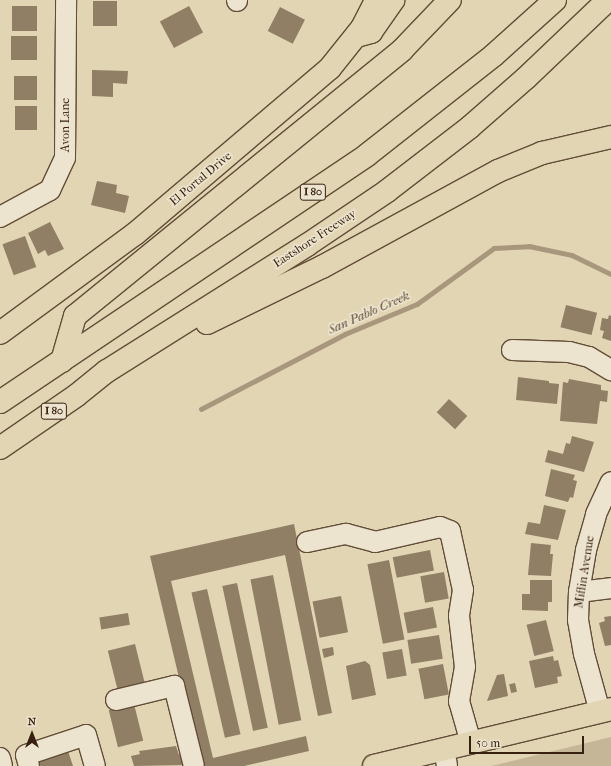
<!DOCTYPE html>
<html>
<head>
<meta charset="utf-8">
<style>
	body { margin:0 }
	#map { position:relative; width:611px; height:766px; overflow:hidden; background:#e2d5b4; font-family:"IM FELL French Canon",serif }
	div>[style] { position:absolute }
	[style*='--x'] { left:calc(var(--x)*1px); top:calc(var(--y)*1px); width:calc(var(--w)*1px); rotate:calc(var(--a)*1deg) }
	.green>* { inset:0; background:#c5b698 }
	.stream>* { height:4.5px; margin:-2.25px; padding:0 2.25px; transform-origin:2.25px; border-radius:2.25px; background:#a8977c }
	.building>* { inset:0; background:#907e65; transform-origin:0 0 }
	.roads { filter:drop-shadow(1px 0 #624d38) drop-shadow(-1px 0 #624d38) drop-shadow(0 1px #624d38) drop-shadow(0 -1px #624d38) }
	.minor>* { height:20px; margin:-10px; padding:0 10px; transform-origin:10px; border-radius:10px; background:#ece4ce }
	.major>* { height:22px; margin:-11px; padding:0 11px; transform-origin:11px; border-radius:11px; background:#e2d5b4 }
	.highway>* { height:22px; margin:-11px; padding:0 11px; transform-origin:11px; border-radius:11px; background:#e2d5b4 }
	span { translate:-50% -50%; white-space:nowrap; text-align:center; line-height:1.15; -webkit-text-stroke:3.5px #ece4ce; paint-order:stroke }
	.shield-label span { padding:1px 3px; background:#ece4ce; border:1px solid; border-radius:3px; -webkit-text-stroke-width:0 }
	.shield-label { font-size:11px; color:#38200f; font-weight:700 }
	.street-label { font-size:12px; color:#38200f }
	.water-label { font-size:13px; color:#5f4a35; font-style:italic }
	.north { position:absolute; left:12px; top:714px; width:40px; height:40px; -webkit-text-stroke:3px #ece4ce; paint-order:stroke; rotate:0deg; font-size:11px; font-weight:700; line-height:16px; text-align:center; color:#38200f }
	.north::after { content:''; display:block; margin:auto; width:14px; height:18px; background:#38200f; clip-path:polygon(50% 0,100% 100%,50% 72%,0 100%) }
	.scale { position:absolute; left:469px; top:736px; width:115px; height:18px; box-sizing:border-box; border:2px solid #38200f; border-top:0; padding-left:5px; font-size:12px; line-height:14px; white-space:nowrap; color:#38200f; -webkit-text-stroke:3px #ece4ce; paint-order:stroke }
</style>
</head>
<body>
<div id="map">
	<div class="green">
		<i style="clip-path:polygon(611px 737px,611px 766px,491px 766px)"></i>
	</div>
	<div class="stream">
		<i style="--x:201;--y:409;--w:162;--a:-27.5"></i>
		<i style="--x:345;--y:334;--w:78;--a:-22.6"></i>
		<i style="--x:417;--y:304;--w:95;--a:-36"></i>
		<i style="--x:494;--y:248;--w:35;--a:-3"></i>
		<i style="--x:529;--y:246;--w:44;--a:11.8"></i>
		<i style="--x:572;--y:255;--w:43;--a:26"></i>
	</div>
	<div class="building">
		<i style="left:93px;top:1px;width:24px;height:25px"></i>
		<i style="left:12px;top:6px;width:25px;height:25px"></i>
		<i style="left:189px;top:6px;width:30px;height:33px;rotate:62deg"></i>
		<i style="left:280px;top:7px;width:28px;height:27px;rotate:27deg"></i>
		<i style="left:11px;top:36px;width:26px;height:24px"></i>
		<i style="clip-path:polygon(92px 70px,128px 71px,127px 84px,113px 83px,113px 97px,92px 96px)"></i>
		<i style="left:14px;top:76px;width:23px;height:24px"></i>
		<i style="left:15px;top:106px;width:22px;height:24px"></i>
		<i style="clip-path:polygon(97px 181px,117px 185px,116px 193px,129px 196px,125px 213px,91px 205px)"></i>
		<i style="clip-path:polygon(50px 222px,64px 249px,48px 256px,45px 250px,38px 254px,28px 233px)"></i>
		<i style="left:25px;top:236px;width:33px;height:24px;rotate:70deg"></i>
		<i style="left:566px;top:305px;width:32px;height:23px;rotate:14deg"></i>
		<i style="clip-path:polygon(609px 315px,611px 316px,611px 341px,602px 338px,604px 331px,600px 330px,602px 318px,608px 319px)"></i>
		<i style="clip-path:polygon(518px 377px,549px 381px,549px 383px,559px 384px,557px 404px,516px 400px)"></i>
		<i style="clip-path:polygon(569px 379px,601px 385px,601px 390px,608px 391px,607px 402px,600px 401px,597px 424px,560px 421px,563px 382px,568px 383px)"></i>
		<i style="left:449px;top:399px;width:25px;height:18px;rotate:43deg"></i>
		<i style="clip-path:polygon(572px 436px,594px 442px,584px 472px,545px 462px,548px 450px,563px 454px,566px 443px,570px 444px)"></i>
		<i style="clip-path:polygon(551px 469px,575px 475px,573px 480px,577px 481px,573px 498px,570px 497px,568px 502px,545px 496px)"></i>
		<i style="clip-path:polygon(544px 505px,566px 510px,558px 540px,525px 534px,528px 522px,540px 524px)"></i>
		<i style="clip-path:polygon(294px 524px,332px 713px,318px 716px,285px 555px,171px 581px,213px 758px,306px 736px,309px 751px,244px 766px,200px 766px,150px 556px)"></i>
		<i style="clip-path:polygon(531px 543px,551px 545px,550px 554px,553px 554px,551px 576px,528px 575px)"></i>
		<i style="left:430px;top:550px;width:21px;height:38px;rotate:79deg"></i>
		<i style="left:389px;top:560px;width:81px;height:22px;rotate:79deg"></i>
		<i style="left:444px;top:572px;width:27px;height:24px;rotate:80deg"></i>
		<i style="left:273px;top:575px;width:148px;height:23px;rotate:79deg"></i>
		<i style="clip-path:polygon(530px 580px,552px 580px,552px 602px,548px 602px,548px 611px,522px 610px,522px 594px,530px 594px)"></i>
		<i style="left:237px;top:583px;width:148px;height:15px;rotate:78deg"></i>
		<i style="left:207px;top:589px;width:149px;height:16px;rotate:77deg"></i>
		<i style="left:341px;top:596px;width:37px;height:29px;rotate:79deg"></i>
		<i style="left:433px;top:607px;width:21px;height:30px;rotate:79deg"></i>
		<i style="left:128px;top:613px;width:12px;height:29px;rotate:81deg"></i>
		<i style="clip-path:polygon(611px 616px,611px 645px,605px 646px,599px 623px,605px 621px,604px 617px)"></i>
		<i style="left:546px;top:620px;width:32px;height:20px;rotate:76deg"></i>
		<i style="left:439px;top:635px;width:24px;height:32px;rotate:81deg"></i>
		<i style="left:135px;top:644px;width:42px;height:28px;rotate:76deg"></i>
		<i style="clip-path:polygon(333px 647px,334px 655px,324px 658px,322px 649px)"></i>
		<i style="left:402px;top:649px;width:27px;height:20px;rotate:80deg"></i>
		<i style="clip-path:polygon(553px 656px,554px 661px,558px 660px,562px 676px,557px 677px,558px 683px,535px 688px,529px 661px)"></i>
		<i style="clip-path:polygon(365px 661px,370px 665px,376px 695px,352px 700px,346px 666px)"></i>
		<i style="left:443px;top:664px;width:31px;height:25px;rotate:79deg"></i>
		<i style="clip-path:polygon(504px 674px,508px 696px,487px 701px,497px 675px)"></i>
		<i style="left:515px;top:683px;width:9px;height:6px;rotate:77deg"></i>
		<i style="left:134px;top:704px;width:38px;height:26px;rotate:76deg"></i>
		<i style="clip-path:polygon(176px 746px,179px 755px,184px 754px,187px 765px,134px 766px,131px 756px,140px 754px,139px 751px)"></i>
		<i style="clip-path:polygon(67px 748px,73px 766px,34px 766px,32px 760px)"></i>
	</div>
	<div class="roads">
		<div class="minor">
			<i style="--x:237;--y:0;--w:1;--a:90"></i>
			<i style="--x:0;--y:217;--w:57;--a:-28.4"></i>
			<i style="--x:50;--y:190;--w:35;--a:-65"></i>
			<i style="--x:65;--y:158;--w:158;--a:-89.6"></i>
			<i style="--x:512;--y:350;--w:57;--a:2"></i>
			<i style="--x:569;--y:352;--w:21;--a:14"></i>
			<i style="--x:589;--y:357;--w:26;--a:31"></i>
			<i style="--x:307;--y:542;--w:40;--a:-12"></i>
			<i style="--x:346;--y:534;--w:30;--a:15"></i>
			<i style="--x:375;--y:542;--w:67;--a:-13"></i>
			<i style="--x:440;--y:527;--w:11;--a:22"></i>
			<i style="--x:450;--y:531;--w:60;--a:77.6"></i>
			<i style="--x:463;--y:590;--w:26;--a:99"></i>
			<i style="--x:459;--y:616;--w:51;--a:83.3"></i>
			<i style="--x:465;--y:667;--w:35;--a:100"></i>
			<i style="--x:459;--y:701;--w:44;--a:74.1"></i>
			<i style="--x:579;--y:592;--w:32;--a:-7"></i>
			<i style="--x:116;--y:700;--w:60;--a:-13.6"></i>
			<i style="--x:174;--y:686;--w:82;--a:76"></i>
			<i style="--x:600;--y:712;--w:60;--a:-105.4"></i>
			<i style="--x:584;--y:654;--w:35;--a:-100"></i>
			<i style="--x:578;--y:620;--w:28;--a:-88"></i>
			<i style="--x:579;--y:592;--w:43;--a:-80.5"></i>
			<i style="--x:586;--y:550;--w:37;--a:-74"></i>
			<i style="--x:596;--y:514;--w:35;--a:-65"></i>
			<i style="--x:444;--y:750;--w:16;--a:79"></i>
			<i style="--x:0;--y:758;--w:8;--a:76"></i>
			<i style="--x:29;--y:766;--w:11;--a:-105"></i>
			<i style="--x:26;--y:755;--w:63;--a:-18.4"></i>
			<i style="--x:86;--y:735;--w:32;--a:74"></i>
		</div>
		<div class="major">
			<i style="--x:0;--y:333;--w:167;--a:-36.3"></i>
			<i style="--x:135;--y:234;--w:256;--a:-40.4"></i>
			<i style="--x:330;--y:68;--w:51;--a:-51.3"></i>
			<i style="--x:362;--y:28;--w:31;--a:-63"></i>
			<i style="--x:374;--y:766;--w:244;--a:-13.5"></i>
		</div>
		<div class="highway">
			<i style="--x:356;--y:36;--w:16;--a:-15"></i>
			<i style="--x:371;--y:32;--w:39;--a:-55"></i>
			<i style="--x:207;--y:323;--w:128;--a:-26"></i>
			<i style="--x:322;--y:267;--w:200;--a:-28.6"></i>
			<i style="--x:498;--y:171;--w:48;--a:-22.2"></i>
			<i style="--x:542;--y:153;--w:71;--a:-13.1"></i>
			<i style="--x:62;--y:361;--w:47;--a:-73.9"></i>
			<i style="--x:75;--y:316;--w:422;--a:-39.1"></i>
			<i style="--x:402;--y:50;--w:69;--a:-46.2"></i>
			<i style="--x:0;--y:402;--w:442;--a:-33.9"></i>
			<i style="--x:367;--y:155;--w:162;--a:-38.2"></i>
			<i style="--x:494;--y:55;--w:82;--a:-42"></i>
			<i style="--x:0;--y:448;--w:93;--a:-34.5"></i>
			<i style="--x:77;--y:395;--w:38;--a:-39"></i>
			<i style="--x:107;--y:371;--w:236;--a:-32.2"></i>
			<i style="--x:307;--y:245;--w:97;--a:-34"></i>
			<i style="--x:387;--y:191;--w:105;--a:-37.6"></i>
			<i style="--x:470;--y:127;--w:74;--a:-41.2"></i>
			<i style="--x:526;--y:78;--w:113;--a:-43.6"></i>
		</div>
	</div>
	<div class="shield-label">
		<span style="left:313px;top:192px">I 80</span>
		<span style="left:54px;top:411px">I 80</span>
	</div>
	<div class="street-label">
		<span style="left:66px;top:125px;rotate:-90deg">Avon Lane</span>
		<span style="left:201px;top:179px;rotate:-40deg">El Portal Drive</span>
		<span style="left:315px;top:239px;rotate:-33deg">Eastshore Freeway</span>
		<span style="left:585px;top:572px;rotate:-81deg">Miflin Avenue</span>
	</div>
	<div class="water-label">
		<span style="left:369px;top:313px;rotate:-24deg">San Pablo Creek</span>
	</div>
	<div class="north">N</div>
	<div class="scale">50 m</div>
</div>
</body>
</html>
